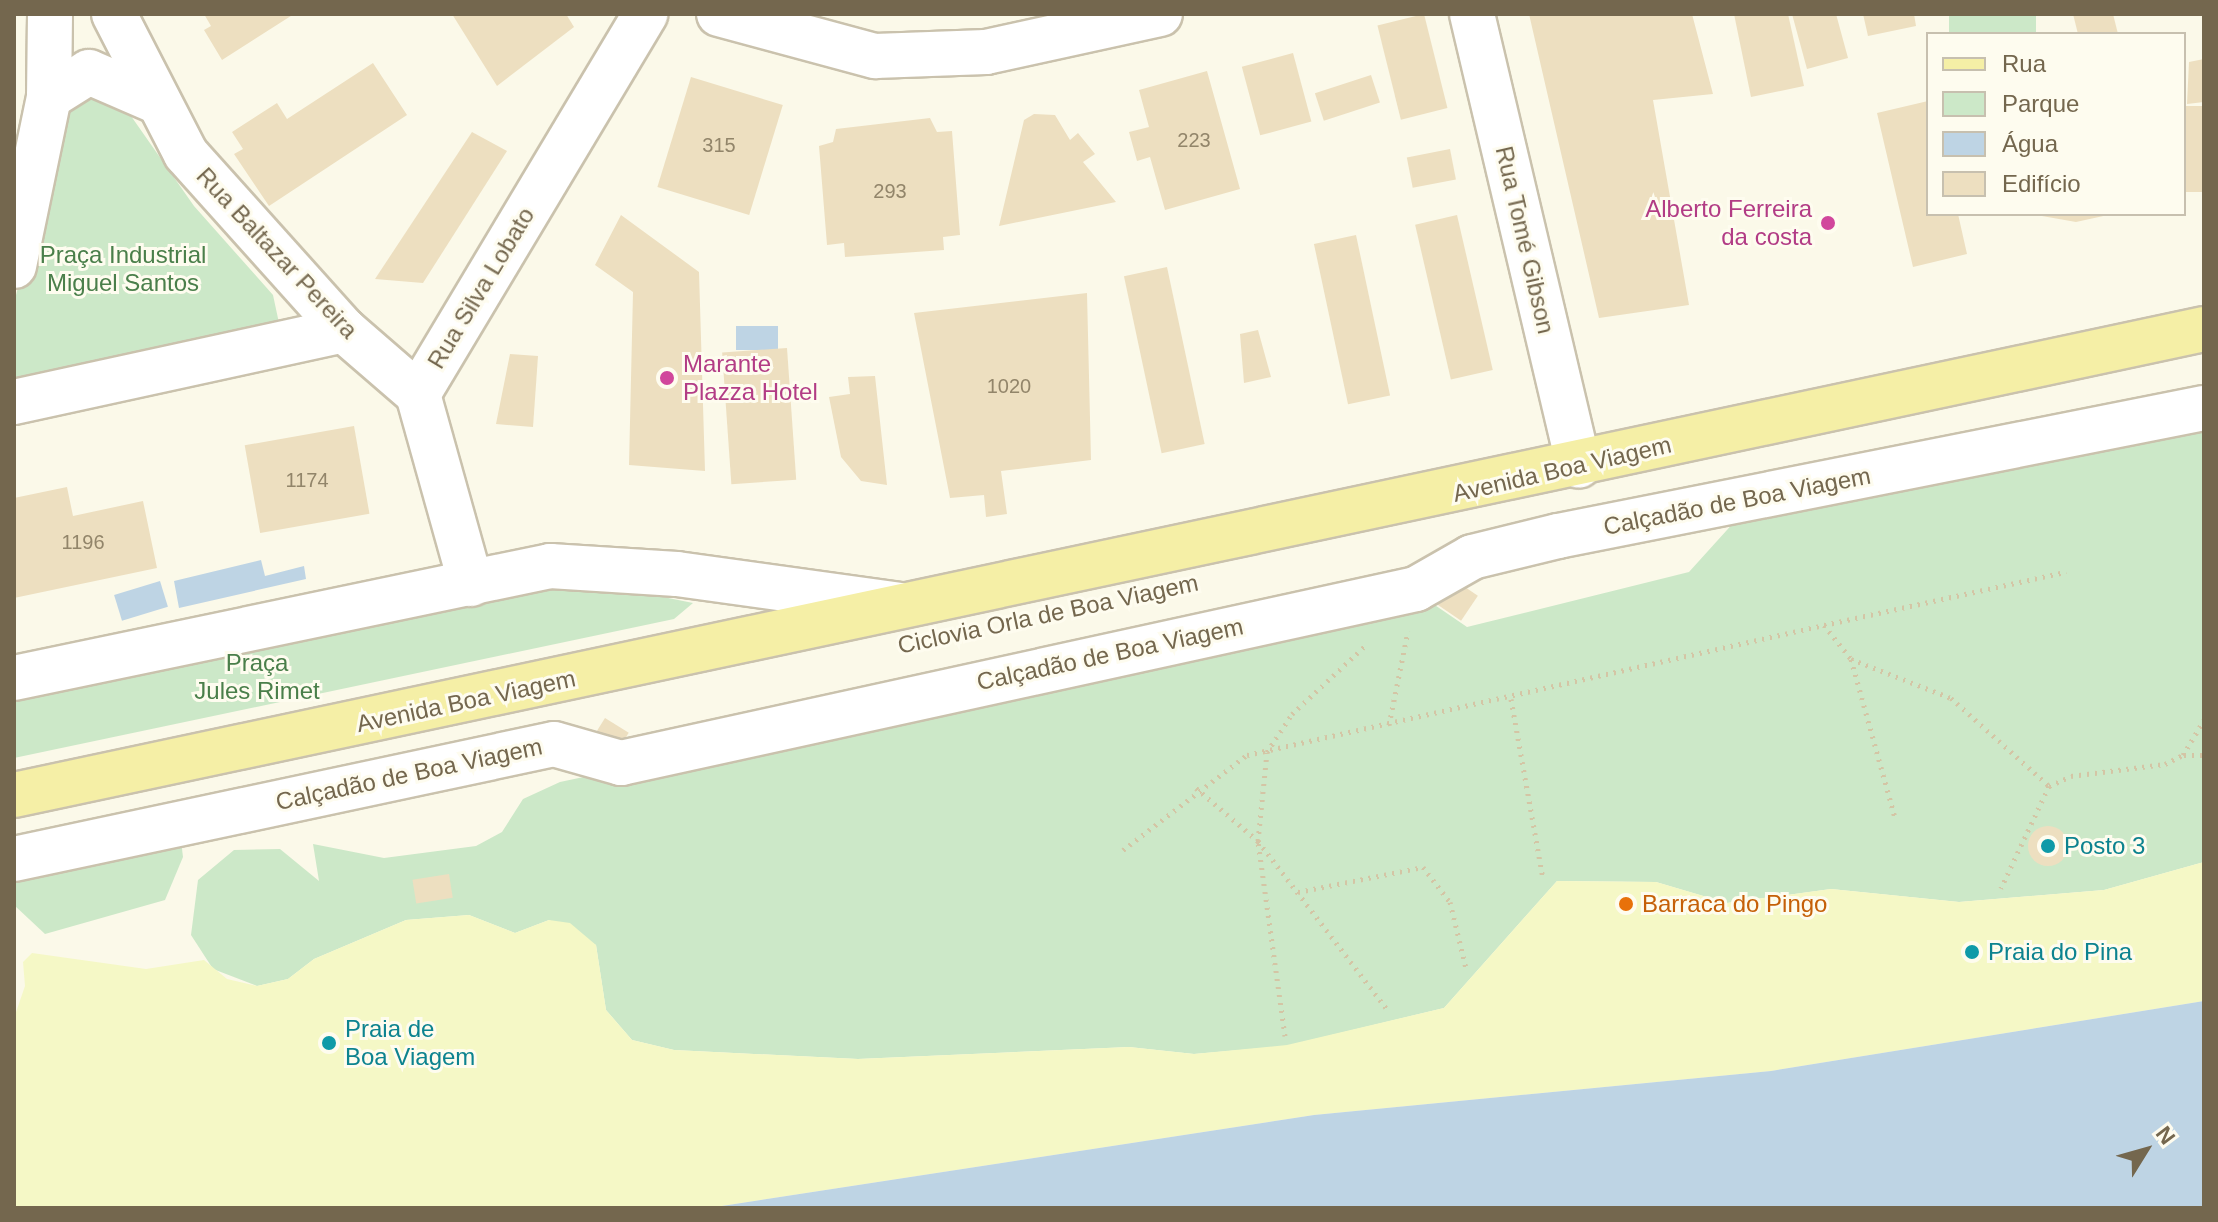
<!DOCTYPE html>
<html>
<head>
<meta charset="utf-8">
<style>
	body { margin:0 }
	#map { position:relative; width:2218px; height:1222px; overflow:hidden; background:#fbf9e9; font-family:Arial,sans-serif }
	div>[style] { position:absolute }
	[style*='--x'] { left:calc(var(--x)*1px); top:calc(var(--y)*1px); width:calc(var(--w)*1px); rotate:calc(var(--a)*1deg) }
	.green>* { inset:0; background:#cce8c8; transform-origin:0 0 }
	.sand>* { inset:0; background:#f5f8c6 }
	.water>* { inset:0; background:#bed4e4; transform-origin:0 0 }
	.building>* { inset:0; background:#eddfc0; transform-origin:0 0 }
	.round { border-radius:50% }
	.path>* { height:5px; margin-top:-2.5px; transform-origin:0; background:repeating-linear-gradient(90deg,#d4c5a5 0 2px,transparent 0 8px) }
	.roads { filter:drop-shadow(2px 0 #cac2ad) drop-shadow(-2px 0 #cac2ad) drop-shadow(0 2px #cac2ad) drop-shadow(0 -2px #cac2ad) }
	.minor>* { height:44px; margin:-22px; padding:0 22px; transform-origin:22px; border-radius:22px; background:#fff }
	.major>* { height:44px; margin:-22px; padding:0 22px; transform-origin:22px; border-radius:22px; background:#f5efa6 }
	.dots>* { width:22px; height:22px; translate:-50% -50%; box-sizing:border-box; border:4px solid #fefcef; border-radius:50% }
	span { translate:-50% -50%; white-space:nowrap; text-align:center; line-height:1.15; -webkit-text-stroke:6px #fefcef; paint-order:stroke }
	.number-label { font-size:20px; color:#92856a }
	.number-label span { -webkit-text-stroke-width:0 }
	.hotel-label { font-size:24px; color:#b23c85 }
	.right { translate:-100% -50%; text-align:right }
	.left { translate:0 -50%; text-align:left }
	.street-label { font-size:24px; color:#74674e }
	.park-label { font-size:24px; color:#4a7f4a }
	.culture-label { font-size:24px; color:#0d838f }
	.food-label { font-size:24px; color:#c56008 }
	.frame { position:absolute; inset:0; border:16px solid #74674e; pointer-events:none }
	.legend { position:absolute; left:1926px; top:32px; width:260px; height:184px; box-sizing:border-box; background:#fefcef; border:2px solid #c7c0af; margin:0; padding:10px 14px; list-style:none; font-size:24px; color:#74674e }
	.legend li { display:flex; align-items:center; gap:16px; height:40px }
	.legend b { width:40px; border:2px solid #c7c0af }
	.north { position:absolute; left:2106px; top:1110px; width:80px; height:80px; -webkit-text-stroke:6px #fefcef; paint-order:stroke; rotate:53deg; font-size:22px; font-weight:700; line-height:32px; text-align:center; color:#74674e }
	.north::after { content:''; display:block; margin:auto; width:28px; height:36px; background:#74674e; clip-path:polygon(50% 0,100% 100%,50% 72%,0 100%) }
</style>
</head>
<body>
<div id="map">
	<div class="green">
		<i style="left:1949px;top:14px;width:87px;height:21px"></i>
		<i style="clip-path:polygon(76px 93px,124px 106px,194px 206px,273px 295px,279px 323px,14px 384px,14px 303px,63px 111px)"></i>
		<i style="clip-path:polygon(2204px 429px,2204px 862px,2104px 890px,1959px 902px,1831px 889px,1727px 903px,1656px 882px,1557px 881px,1444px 1008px,1286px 1046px,1194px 1054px,1129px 1047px,858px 1059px,674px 1050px,632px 1040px,606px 1010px,596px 945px,549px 920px,515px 933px,469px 915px,406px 920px,314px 959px,288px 979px,257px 986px,213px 969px,191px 935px,198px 880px,234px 850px,280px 849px,319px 881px,313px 844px,384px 858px,476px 846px,502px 832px,523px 799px,560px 782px,1426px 599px,1467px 627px,1689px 572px,1736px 520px)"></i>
		<i style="clip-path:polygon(589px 582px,693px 603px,674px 619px,14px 758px,14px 697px)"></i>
		<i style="clip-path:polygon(180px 832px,183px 857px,165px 900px,45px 934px,14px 905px,14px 877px)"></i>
	</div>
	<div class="sand">
		<i style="clip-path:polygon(2204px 862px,2204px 1001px,1771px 1071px,1314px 1115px,709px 1208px,14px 1208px,14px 1018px,25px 986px,23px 962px,32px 953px,146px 969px,204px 960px,227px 979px,257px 986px,288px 979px,314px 959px,406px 920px,469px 915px,515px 933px,549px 920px,570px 923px,596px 945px,606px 1010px,632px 1040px,674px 1050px,858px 1059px,1129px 1047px,1194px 1054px,1287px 1045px,1444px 1008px,1557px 881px,1656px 882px,1727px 903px,1831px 889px,1959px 902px,2104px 890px)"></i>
	</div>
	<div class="water">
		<i style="left:736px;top:326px;width:42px;height:24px"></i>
		<i style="clip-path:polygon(261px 560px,265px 576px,304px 566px,306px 579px,179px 608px,174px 581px)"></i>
		<i style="left:160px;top:581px;width:27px;height:48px;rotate:73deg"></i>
		<i style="clip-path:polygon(2204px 1001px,2204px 1208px,709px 1208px,1314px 1115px,1771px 1071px)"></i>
	</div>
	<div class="building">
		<i style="clip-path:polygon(204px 14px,294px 14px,222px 60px,204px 30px,211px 26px)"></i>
		<i style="clip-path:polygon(452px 14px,566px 14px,574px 27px,497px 86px)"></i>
		<i style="left:1424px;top:14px;width:97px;height:48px;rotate:76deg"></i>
		<i style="clip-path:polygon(1529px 14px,1692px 14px,1713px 94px,1653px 100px,1689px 305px,1599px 318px)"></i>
		<i style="clip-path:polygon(1734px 14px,1788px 14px,1804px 86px,1751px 97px)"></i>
		<i style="clip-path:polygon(1792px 14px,1836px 14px,1848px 58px,1807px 69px)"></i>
		<i style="clip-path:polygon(1863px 14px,1914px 14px,1916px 26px,1868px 36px)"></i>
		<i style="clip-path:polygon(2073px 14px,2113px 14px,2118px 34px,2078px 34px)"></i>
		<i style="left:1293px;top:53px;width:71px;height:53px;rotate:75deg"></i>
		<i style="clip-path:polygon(2204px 59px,2204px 102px,2187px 104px,2189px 62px)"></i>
		<i style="clip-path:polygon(373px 63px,407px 115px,269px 206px,234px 154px,243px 149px,232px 132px,277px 103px,287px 119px)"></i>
		<i style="clip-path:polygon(1207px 71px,1240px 189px,1165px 210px,1150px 157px,1137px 161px,1129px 132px,1149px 127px,1139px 90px)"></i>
		<i style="left:1371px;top:75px;width:29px;height:59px;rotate:72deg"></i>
		<i style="left:691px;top:77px;width:96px;height:115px;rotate:17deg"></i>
		<i style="clip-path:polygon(1928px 101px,1928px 214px,1958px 214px,1967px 254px,1913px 267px,1877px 113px)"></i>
		<i style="left:2204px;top:106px;width:86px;height:20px;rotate:90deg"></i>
		<i style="clip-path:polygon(1034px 114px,1055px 115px,1070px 140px,1078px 133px,1095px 154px,1083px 162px,1116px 202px,999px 226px,1024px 120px)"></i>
		<i style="clip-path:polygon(930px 118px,937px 132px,952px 131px,960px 235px,943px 237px,944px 250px,845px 257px,844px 243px,827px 245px,819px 146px,833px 142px,836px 129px)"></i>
		<i style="clip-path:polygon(472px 132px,507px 151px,423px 283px,375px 279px)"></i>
		<i style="left:1450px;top:149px;width:31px;height:44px;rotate:79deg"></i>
		<i style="clip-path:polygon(2030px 214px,2108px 214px,2108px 215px,2076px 222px)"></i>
		<i style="clip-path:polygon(621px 215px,699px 272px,705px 471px,629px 465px,633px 292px,595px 265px)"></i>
		<i style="left:1457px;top:215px;width:159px;height:43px;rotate:77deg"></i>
		<i style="left:1356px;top:235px;width:164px;height:43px;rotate:78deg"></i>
		<i style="left:1167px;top:267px;width:181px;height:44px;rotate:78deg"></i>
		<i style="clip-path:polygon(1087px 293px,1091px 460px,1001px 471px,1007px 514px,986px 517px,984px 495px,950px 498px,914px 313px)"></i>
		<i style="clip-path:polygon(1258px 330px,1271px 377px,1244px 383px,1240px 334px)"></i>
		<i style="left:787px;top:348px;width:132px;height:65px;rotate:86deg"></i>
		<i style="clip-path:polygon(510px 354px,538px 356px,533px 427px,496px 424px)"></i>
		<i style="clip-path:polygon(875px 376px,887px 485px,861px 481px,841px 457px,829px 397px,850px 394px,848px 377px)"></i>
		<i style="left:354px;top:426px;width:89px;height:111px;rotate:80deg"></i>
		<i style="clip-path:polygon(67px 487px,73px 516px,143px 501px,157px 568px,14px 598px,14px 498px)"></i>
		<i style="left:1453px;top:579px;width:30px;height:30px;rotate:34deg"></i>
		<i style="left:605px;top:718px;width:28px;height:27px;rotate:32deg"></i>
		<i class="round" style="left:2028px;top:826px;width:40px;height:40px"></i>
		<i style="left:449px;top:874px;width:24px;height:37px;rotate:81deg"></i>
	</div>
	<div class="path">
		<i style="--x:1824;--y:625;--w:248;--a:-12.4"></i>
		<i style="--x:1851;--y:659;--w:107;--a:21.3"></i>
		<i style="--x:1951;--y:698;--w:132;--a:41.9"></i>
		<i style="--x:2049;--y:786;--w:113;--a:115.2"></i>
		<i style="--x:1511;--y:699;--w:183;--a:79.9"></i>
		<i style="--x:1389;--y:725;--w:96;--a:-78.6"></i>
		<i style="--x:2184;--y:755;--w:20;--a:0"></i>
		<i style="--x:2049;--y:786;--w:24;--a:-24"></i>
		<i style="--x:2071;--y:776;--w:95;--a:-7.3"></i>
		<i style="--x:2165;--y:764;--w:20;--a:-27"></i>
		<i style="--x:2183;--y:755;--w:41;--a:-59"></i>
		<i style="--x:1196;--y:788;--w:82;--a:40.5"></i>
		<i style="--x:1258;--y:841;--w:212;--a:52.5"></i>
		<i style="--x:1123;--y:850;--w:156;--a:-37.5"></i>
		<i style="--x:1247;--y:755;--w:591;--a:-12.7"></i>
		<i style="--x:1824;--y:625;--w:43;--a:51.5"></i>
		<i style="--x:1851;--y:659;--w:165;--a:74.5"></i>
		<i style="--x:1298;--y:892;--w:127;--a:-11.3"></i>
		<i style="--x:1423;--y:867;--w:44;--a:52.4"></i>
		<i style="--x:1450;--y:902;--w:68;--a:76.4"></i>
		<i style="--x:1285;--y:1036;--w:197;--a:-97.9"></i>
		<i style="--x:1258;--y:841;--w:89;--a:-84.2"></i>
		<i style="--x:1267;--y:752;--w:45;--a:-56.7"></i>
		<i style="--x:1292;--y:714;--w:103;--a:-43"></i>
	</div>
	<div class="roads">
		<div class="minor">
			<i style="--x:114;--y:14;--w:157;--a:62.8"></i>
			<i style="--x:186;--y:154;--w:237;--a:48.1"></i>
			<i style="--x:344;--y:330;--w:98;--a:40.9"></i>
			<i style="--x:719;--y:14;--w:162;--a:15.1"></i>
			<i style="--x:875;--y:56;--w:111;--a:-2.1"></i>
			<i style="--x:986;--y:52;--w:178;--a:-12.3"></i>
			<i style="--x:1472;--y:14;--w:464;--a:76.7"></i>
			<i style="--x:49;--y:97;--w:47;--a:-32"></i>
			<i style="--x:89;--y:72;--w:68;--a:23.5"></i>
			<i style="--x:14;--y:266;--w:173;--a:-78.3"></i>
			<i style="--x:49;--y:97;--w:83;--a:-89.3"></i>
			<i style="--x:14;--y:402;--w:338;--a:-12.3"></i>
			<i style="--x:471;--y:584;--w:197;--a:-105.6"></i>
			<i style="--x:418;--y:394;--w:443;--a:-59.1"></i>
			<i style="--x:14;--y:678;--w:548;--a:-11.8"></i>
			<i style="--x:550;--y:566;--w:127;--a:3.6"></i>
			<i style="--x:677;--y:574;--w:226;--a:7.9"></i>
			<i style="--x:14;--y:859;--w:552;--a:-12.02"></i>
			<i style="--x:554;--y:744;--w:70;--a:15.8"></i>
			<i style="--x:621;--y:763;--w:814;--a:-12.35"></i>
			<i style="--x:1416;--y:589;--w:64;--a:-29.7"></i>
			<i style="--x:1472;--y:557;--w:89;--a:-13.7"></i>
			<i style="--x:1558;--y:536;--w:659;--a:-11.21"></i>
		</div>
		<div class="major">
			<i style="--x:14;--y:795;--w:2239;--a:-12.01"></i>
		</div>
	</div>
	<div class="dots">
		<i style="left:1828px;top:223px;background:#d1479c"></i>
		<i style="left:667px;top:378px;background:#d1479c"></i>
		<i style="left:2048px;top:846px;background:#0f9aa8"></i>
		<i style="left:1626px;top:904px;background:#e8710a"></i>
		<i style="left:1972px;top:952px;background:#0f9aa8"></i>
		<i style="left:329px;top:1043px;background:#0f9aa8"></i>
	</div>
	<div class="number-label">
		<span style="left:1194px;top:140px">223</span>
		<span style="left:719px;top:145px">315</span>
		<span style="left:890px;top:191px">293</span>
		<span style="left:1009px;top:386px">1020</span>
		<span style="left:307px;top:480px">1174</span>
		<span style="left:83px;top:542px">1196</span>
	</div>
	<div class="hotel-label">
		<span class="right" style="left:1812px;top:223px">Alberto Ferreira<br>da costa</span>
		<span class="left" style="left:683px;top:378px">Marante<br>Plazza Hotel</span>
	</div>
	<div class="street-label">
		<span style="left:1525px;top:240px;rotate:77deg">Rua Tomé Gibson</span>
		<span style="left:277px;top:253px;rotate:47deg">Rua Baltazar Pereira</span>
		<span style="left:481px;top:288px;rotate:-59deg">Rua Silva Lobato</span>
		<span style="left:1562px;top:469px;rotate:-13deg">Avenida Boa Viagem</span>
		<span style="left:1737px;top:501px;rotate:-11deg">Calçadão de Boa Viagem</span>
		<span style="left:1048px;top:614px;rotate:-12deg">Ciclovia Orla de Boa Viagem</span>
		<span style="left:1110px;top:654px;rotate:-12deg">Calçadão de Boa Viagem</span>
		<span style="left:466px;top:701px;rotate:-12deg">Avenida Boa Viagem</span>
		<span style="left:409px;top:774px;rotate:-12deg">Calçadão de Boa Viagem</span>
	</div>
	<div class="park-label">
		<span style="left:123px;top:269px">Praça Industrial<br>Miguel Santos</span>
		<span style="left:257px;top:677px">Praça<br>Jules Rimet</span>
	</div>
	<div class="culture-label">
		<span class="left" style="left:2064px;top:846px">Posto 3</span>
		<span class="left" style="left:1988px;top:952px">Praia do Pina</span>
		<span class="left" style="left:345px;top:1043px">Praia de<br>Boa Viagem</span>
	</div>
	<div class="food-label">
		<span class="left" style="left:1642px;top:904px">Barraca do Pingo</span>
	</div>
	<div class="frame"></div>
	<ul class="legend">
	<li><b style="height:10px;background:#f5efa6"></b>Rua</li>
	<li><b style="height:22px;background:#cce8c8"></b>Parque</li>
	<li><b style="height:22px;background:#bed4e4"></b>Água</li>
	<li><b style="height:22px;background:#eddfc0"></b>Edifício</li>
	</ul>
	<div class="north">N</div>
</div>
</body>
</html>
